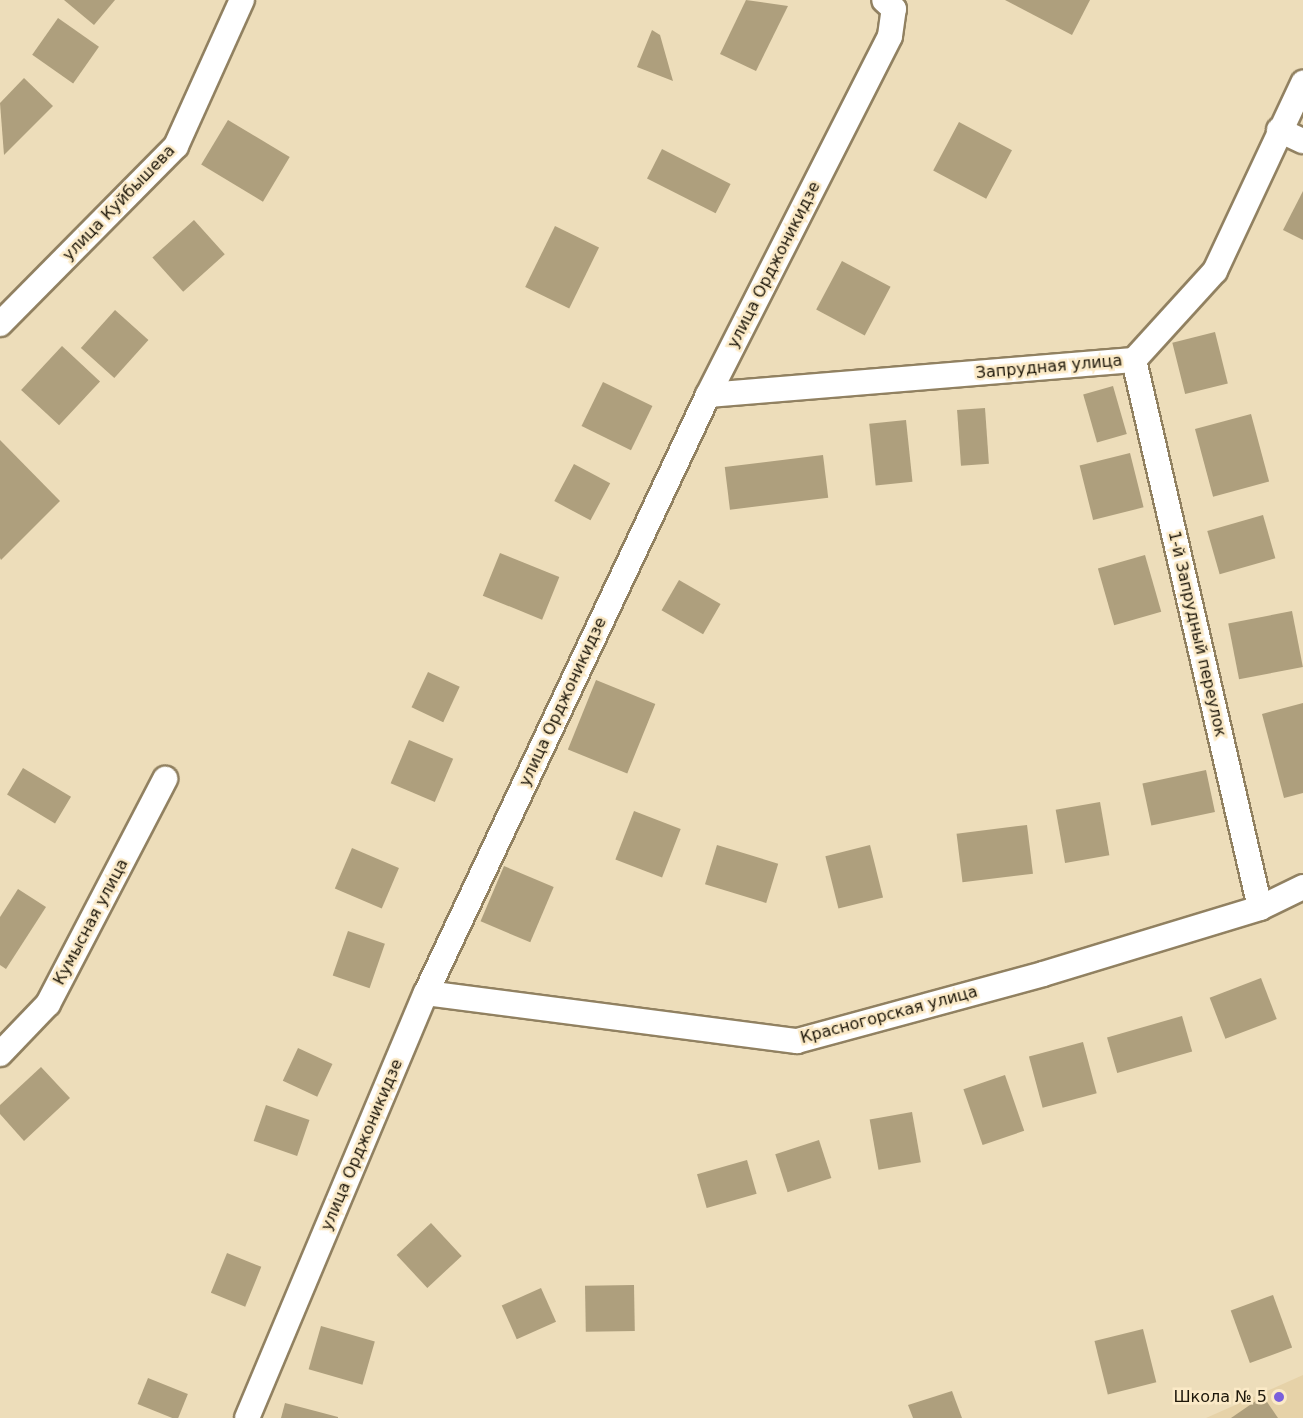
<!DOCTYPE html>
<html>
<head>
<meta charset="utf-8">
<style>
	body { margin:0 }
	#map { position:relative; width:1303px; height:1418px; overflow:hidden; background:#edddba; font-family:"DejaVu Sans",sans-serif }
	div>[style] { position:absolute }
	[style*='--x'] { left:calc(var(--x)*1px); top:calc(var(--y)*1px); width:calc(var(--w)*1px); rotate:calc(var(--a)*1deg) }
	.built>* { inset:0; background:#e6d2a8 }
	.building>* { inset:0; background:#ae9f7d; transform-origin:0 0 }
	.roads { filter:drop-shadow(2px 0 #918161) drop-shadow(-2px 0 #918161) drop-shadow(0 2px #918161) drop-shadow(0 -2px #918161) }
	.street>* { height:24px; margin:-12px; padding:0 12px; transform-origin:12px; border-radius:12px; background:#fff }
	.dots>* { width:16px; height:16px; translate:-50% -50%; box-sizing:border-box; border:3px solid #fbeac7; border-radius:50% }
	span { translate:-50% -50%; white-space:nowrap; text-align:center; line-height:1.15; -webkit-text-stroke:5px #fbeac7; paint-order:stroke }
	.street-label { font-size:16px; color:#1d170a }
	.poi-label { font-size:16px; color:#1d170a }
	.right { translate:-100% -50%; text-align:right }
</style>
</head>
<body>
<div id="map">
	<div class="built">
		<i style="clip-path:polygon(1303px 1375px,1303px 1418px,1206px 1418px)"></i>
	</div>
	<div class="building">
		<i style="clip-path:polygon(64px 0,115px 0,94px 25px)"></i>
		<i style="clip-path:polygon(746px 0,788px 6px,756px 71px,720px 54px)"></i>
		<i style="clip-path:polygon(1005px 0,1090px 0,1072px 35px)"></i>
		<i style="left:58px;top:18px;width:50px;height:45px;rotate:35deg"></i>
		<i style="clip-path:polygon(652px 30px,660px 35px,673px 81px,637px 67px)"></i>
		<i style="clip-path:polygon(24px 78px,53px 106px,4px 155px,0 103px)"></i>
		<i style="left:228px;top:120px;width:72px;height:52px;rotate:31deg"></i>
		<i style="left:959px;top:122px;width:60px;height:55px;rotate:28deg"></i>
		<i style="left:662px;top:149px;width:77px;height:33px;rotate:27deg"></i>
		<i style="clip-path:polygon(1303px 191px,1303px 240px,1283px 230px)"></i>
		<i style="left:194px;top:220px;width:46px;height:56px;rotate:48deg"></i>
		<i style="left:555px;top:226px;width:49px;height:68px;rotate:26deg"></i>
		<i style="left:842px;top:261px;width:55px;height:55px;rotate:28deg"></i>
		<i style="left:115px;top:310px;width:45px;height:51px;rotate:42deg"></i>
		<i style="left:1215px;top:332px;width:53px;height:44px;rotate:76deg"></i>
		<i style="left:62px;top:346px;width:52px;height:60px;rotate:43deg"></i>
		<i style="left:603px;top:382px;width:55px;height:49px;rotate:26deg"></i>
		<i style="left:1113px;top:386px;width:50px;height:31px;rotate:74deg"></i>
		<i style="left:985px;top:408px;width:56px;height:28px;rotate:86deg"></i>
		<i style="left:1251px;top:414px;width:70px;height:58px;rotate:75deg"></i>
		<i style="left:906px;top:420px;width:62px;height:37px;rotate:84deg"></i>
		<i style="clip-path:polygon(0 440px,60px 501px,1px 560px,0 558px)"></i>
		<i style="left:1130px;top:453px;width:56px;height:52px;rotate:76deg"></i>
		<i style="left:823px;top:455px;width:43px;height:99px;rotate:83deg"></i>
		<i style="left:574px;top:464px;width:41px;height:42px;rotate:28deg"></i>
		<i style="left:1263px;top:515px;width:45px;height:58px;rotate:74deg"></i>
		<i style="left:500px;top:553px;width:64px;height:46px;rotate:22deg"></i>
		<i style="left:1145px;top:555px;width:59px;height:49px;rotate:74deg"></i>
		<i style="left:679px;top:580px;width:48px;height:35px;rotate:30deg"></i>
		<i style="left:1292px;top:611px;width:57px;height:65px;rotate:79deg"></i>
		<i style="left:428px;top:672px;width:35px;height:39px;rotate:25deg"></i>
		<i style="left:596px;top:680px;width:64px;height:75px;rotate:22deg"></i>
		<i style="clip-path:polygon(1303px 703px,1303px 793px,1284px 798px,1262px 714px)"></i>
		<i style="left:409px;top:740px;width:48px;height:47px;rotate:23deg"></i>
		<i style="left:23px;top:768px;width:56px;height:31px;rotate:31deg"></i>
		<i style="left:1206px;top:770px;width:43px;height:65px;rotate:78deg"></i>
		<i style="left:1100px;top:802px;width:54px;height:45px;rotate:80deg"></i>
		<i style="left:634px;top:811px;width:50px;height:52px;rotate:21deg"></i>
		<i style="left:1027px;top:825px;width:49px;height:71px;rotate:83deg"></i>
		<i style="left:717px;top:845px;width:64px;height:41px;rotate:17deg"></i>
		<i style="left:870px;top:845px;width:54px;height:46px;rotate:76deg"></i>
		<i style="left:352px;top:848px;width:51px;height:44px;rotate:23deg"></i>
		<i style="left:504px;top:866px;width:54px;height:60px;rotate:23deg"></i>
		<i style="clip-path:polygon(18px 889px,46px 907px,6px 969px,0 965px,0 917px)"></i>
		<i style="left:348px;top:931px;width:39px;height:47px;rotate:19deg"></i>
		<i style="left:1261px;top:978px;width:44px;height:55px;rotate:69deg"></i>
		<i style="left:1182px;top:1016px;width:37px;height:78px;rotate:74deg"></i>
		<i style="left:1083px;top:1042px;width:53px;height:56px;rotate:75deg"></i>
		<i style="left:298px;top:1048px;width:38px;height:36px;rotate:25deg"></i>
		<i style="clip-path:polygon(41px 1067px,70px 1098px,24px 1141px,0 1114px,0 1105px)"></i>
		<i style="left:1005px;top:1075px;width:59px;height:44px;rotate:71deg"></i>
		<i style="left:266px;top:1105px;width:46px;height:38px;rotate:19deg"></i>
		<i style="left:912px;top:1112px;width:51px;height:43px;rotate:80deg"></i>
		<i style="left:819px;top:1140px;width:40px;height:46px;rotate:72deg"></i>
		<i style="left:747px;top:1160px;width:35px;height:52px;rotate:74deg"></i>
		<i style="left:431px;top:1223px;width:45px;height:47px;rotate:47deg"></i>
		<i style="left:227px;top:1253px;width:37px;height:43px;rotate:22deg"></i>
		<i style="left:634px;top:1285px;width:46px;height:49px;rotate:89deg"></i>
		<i style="left:541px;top:1288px;width:37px;height:43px;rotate:66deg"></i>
		<i style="left:1273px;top:1295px;width:56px;height:45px;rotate:70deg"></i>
		<i style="left:321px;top:1326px;width:56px;height:45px;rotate:16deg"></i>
		<i style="left:1143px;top:1329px;width:55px;height:50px;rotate:76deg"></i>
		<i style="left:148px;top:1378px;width:43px;height:28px;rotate:22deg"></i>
		<i style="clip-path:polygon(952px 1391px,962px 1418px,913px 1418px,908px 1405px)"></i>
		<i style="clip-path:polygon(1263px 1396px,1278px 1418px,1231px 1418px)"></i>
		<i style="clip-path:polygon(285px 1403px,338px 1417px,338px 1418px,281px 1418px)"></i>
	</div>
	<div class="roads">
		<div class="street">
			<i style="--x:1279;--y:130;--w:26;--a:25"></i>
			<i style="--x:0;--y:324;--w:250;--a:-45.3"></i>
			<i style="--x:176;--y:146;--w:160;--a:-65.7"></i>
			<i style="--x:1134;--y:360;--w:562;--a:77.05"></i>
			<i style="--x:708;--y:395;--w:427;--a:-4.7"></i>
			<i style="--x:1134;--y:360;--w:120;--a:-47.7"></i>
			<i style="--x:1215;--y:271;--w:208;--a:-64.9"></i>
			<i style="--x:426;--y:993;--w:374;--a:7.4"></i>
			<i style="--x:797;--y:1041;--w:255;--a:-15.2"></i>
			<i style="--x:1043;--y:974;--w:227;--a:-16.9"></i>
			<i style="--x:1260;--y:908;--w:48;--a:-26"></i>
			<i style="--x:0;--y:1054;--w:69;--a:-46.2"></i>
			<i style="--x:48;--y:1004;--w:254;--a:-62.5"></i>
			<i style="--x:247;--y:1418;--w:461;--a:-67.2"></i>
			<i style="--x:426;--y:993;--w:661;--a:-64.75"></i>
			<i style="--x:708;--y:395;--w:402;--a:-63.1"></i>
			<i style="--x:890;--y:36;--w:27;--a:-82"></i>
			<i style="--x:894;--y:9;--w:13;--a:-138"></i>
		</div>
	</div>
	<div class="dots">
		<i style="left:1279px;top:1397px;background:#7a60db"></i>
	</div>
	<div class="street-label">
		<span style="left:119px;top:203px;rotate:-46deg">улица Куйбышева</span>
		<span style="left:774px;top:265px;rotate:-63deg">улица Орджоникидзе</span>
		<span style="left:1049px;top:367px;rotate:-5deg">Запрудная улица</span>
		<span style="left:1197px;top:634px;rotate:77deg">1-й Запрудный переулок</span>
		<span style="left:563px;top:702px;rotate:-65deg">улица Орджоникидзе</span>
		<span style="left:91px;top:922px;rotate:-62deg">Кумысная улица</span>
		<span style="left:889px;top:1015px;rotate:-15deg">Красногорская улица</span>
		<span style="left:362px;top:1145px;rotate:-67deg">улица Орджоникидзе</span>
	</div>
	<div class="poi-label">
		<span class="right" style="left:1267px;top:1397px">Школа № 5</span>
	</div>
</div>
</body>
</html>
